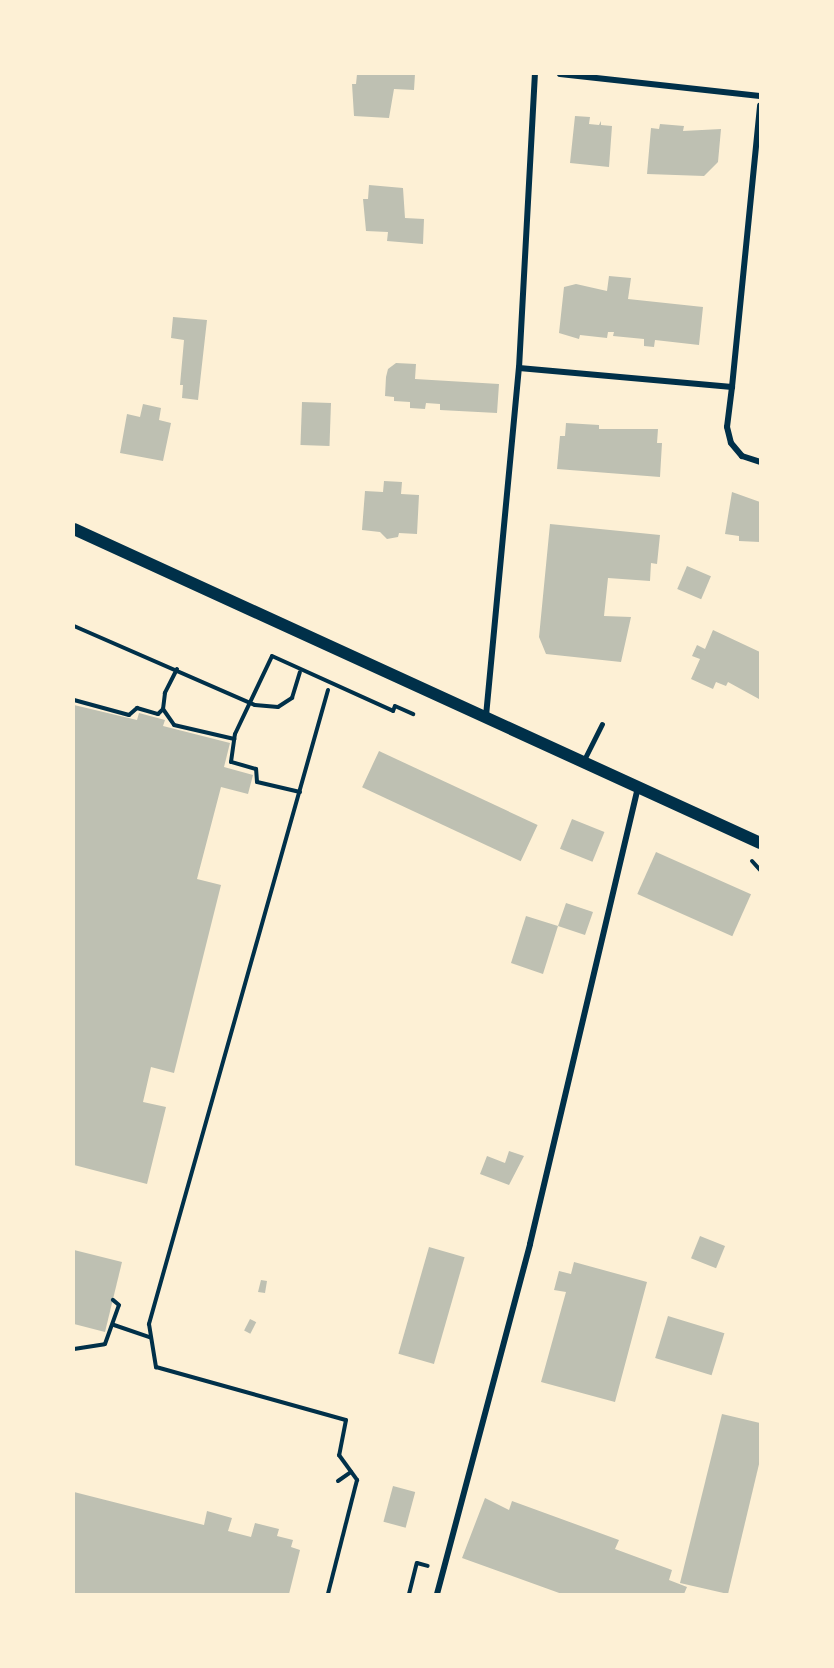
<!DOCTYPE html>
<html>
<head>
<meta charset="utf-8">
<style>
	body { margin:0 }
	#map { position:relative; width:834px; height:1668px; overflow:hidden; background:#fdf0d5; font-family:"IBM Plex Serif",serif }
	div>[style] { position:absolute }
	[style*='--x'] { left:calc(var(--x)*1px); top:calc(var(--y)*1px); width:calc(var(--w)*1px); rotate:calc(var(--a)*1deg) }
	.building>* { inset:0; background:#bec0b2; transform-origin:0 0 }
	.path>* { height:4px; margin:-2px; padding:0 2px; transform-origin:2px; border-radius:2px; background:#003049 }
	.service>* { height:4.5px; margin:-2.25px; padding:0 2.25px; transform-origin:2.25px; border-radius:2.25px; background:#003049 }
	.minor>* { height:6px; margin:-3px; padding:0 3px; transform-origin:3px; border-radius:3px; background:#003049 }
	.secondary>* { height:12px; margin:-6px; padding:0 6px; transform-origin:6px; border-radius:6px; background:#003049 }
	span { translate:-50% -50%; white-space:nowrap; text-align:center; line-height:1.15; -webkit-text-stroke:6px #fdf0d5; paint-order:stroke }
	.frame { position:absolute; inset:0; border:75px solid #fdf0d5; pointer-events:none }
</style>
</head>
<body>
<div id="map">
	<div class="building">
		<i style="clip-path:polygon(357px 74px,415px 74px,414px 90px,394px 89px,389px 118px,354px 116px,352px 84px,356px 84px)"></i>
		<i style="clip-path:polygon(575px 116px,590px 117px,589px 124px,599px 125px,601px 121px,601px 125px,612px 126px,609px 167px,570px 163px)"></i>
		<i style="clip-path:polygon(660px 124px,684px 126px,683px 131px,721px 129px,718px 162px,704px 176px,647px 174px,651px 128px,659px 129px)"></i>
		<i style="clip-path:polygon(369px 185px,403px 188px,405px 218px,424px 219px,423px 244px,387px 241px,388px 232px,366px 231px,363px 199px,368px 199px)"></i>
		<i style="clip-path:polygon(609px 276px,631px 278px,628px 299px,703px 307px,699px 345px,655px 340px,654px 347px,644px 346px,644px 339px,613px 336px,614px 332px,608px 332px,607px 338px,580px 335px,579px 339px,559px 333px,564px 287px,576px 284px,607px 291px)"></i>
		<i style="clip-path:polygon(173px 317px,207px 320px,198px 400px,182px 398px,183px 385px,180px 385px,184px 340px,171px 338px)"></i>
		<i style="clip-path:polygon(396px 363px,416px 364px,415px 379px,499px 384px,497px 413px,440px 410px,440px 404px,426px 403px,425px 409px,410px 408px,410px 402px,394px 401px,394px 397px,385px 396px,386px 377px,388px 369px)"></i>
		<i style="left:302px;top:402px;width:29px;height:43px;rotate:2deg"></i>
		<i style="clip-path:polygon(143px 404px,161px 408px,159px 420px,171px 423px,163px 461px,120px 453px,127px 414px,140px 417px)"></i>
		<i style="clip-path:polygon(566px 423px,599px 425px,599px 429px,658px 429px,657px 443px,662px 443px,660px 477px,557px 469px,560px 436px,565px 436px)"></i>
		<i style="clip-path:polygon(384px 481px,402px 482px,401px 494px,419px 495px,417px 534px,399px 533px,398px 537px,387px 539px,380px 532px,362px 530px,365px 491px,383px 492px)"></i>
		<i style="clip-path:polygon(732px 492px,760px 502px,760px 542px,739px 541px,739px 536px,725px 534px)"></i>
		<i style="clip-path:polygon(550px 524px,660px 535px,657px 564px,651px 563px,650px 581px,608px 578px,604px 616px,631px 617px,621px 662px,546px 654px,539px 637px)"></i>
		<i style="left:687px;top:566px;width:26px;height:25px;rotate:23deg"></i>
		<i style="clip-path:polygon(713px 630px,760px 652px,759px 699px,728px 682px,726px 686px,716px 682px,713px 689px,691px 679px,700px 659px,692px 656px,697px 645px,705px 649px)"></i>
		<i style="clip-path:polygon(74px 705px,137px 720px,139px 713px,165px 720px,163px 726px,230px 743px,224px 767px,253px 775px,248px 794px,221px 787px,197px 879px,221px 885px,174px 1073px,151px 1067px,143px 1102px,166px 1107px,147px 1184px,74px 1165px)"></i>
		<i style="left:379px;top:751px;width:175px;height:40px;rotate:25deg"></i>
		<i style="left:572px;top:819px;width:35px;height:32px;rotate:22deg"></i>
		<i style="left:656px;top:852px;width:104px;height:46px;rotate:24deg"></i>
		<i style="clip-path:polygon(566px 903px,593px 912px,585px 935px,558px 926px,543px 974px,511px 963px,526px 916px,558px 926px)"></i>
		<i style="clip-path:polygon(509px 1151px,524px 1156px,509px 1185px,480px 1174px,487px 1156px,505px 1163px)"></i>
		<i style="left:700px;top:1236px;width:27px;height:24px;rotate:22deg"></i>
		<i style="left:429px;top:1247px;width:37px;height:111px;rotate:16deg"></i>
		<i style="clip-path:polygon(74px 1250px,122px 1262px,105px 1332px,74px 1324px)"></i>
		<i style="clip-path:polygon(574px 1262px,647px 1282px,615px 1402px,541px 1382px,566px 1292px,554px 1290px,559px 1271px,571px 1274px)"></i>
		<i style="clip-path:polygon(261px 1280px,267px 1281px,265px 1293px,258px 1292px)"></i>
		<i style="left:668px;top:1316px;width:59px;height:44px;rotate:17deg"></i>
		<i style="left:250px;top:1319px;width:7px;height:13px;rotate:27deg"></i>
		<i style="clip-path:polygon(722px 1414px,760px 1423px,760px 1460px,728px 1594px,680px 1583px)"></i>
		<i style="left:393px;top:1486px;width:23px;height:37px;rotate:15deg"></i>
		<i style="clip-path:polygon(74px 1492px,204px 1525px,207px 1511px,232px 1518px,228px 1531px,251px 1537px,255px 1523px,279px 1529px,277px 1536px,293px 1540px,291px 1547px,300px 1550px,289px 1594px,74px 1594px)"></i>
		<i style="clip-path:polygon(485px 1498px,509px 1510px,512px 1501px,619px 1540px,615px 1549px,672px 1570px,669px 1580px,687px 1587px,684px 1594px,562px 1594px,462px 1558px)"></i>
	</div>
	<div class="path">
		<i style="--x:74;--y:626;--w:197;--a:23.6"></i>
		<i style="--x:255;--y:705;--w:23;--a:5"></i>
		<i style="--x:278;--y:707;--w:17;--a:-33"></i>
		<i style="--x:292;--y:698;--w:27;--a:-73"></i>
		<i style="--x:177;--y:669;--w:27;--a:117"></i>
		<i style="--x:165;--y:693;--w:16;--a:97"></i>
		<i style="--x:163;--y:709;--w:19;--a:55"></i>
		<i style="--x:174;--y:725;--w:62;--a:13.1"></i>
		<i style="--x:328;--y:690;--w:659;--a:105.77"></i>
		<i style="--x:149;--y:1324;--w:44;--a:80.8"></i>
		<i style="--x:156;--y:1367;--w:197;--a:15.6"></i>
		<i style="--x:346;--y:1420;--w:36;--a:101"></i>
		<i style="--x:339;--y:1455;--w:31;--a:54"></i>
		<i style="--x:357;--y:1480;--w:118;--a:104.3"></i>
		<i style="--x:74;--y:700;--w:57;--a:15.3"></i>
		<i style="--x:129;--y:715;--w:11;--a:-41"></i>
		<i style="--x:137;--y:708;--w:22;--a:16"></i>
		<i style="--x:158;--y:714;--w:7;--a:-45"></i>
		<i style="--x:300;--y:792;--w:44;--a:-166.9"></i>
		<i style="--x:257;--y:782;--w:13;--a:-94"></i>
		<i style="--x:256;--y:769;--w:26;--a:-164"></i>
		<i style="--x:231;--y:762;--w:28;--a:-82"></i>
		<i style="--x:235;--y:734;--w:86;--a:-64.6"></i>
		<i style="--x:272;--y:656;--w:133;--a:24.4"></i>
		<i style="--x:393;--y:711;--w:5;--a:-68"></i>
		<i style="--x:395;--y:706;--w:20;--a:24"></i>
		<i style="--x:752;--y:861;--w:12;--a:48"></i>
		<i style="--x:114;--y:1325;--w:39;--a:19"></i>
		<i style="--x:74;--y:1349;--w:31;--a:-9"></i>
		<i style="--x:105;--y:1344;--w:41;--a:-70.3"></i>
		<i style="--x:119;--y:1305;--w:8;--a:-140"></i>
		<i style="--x:338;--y:1481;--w:16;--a:-35"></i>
		<i style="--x:409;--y:1594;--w:32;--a:-76"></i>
		<i style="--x:417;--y:1563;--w:11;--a:15"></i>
	</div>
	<div class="service">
		<i style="--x:583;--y:762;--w:42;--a:-63.4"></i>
	</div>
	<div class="minor">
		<i style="--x:560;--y:74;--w:201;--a:6.3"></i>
		<i style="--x:519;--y:368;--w:214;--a:5.1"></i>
		<i style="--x:732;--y:387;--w:40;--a:97.1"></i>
		<i style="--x:727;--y:427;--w:16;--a:76"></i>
		<i style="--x:731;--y:443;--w:17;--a:50"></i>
		<i style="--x:742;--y:456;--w:19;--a:18"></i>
		<i style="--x:732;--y:387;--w:283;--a:-84.3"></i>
		<i style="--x:486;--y:716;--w:350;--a:-84.6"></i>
		<i style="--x:519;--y:368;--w:294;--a:-86.9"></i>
		<i style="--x:437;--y:1594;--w:362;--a:-75.1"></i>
		<i style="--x:530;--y:1244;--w:469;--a:-76.7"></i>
	</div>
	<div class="secondary">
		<i style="--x:74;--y:529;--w:754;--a:24.59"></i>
	</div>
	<div class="frame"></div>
</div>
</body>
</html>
